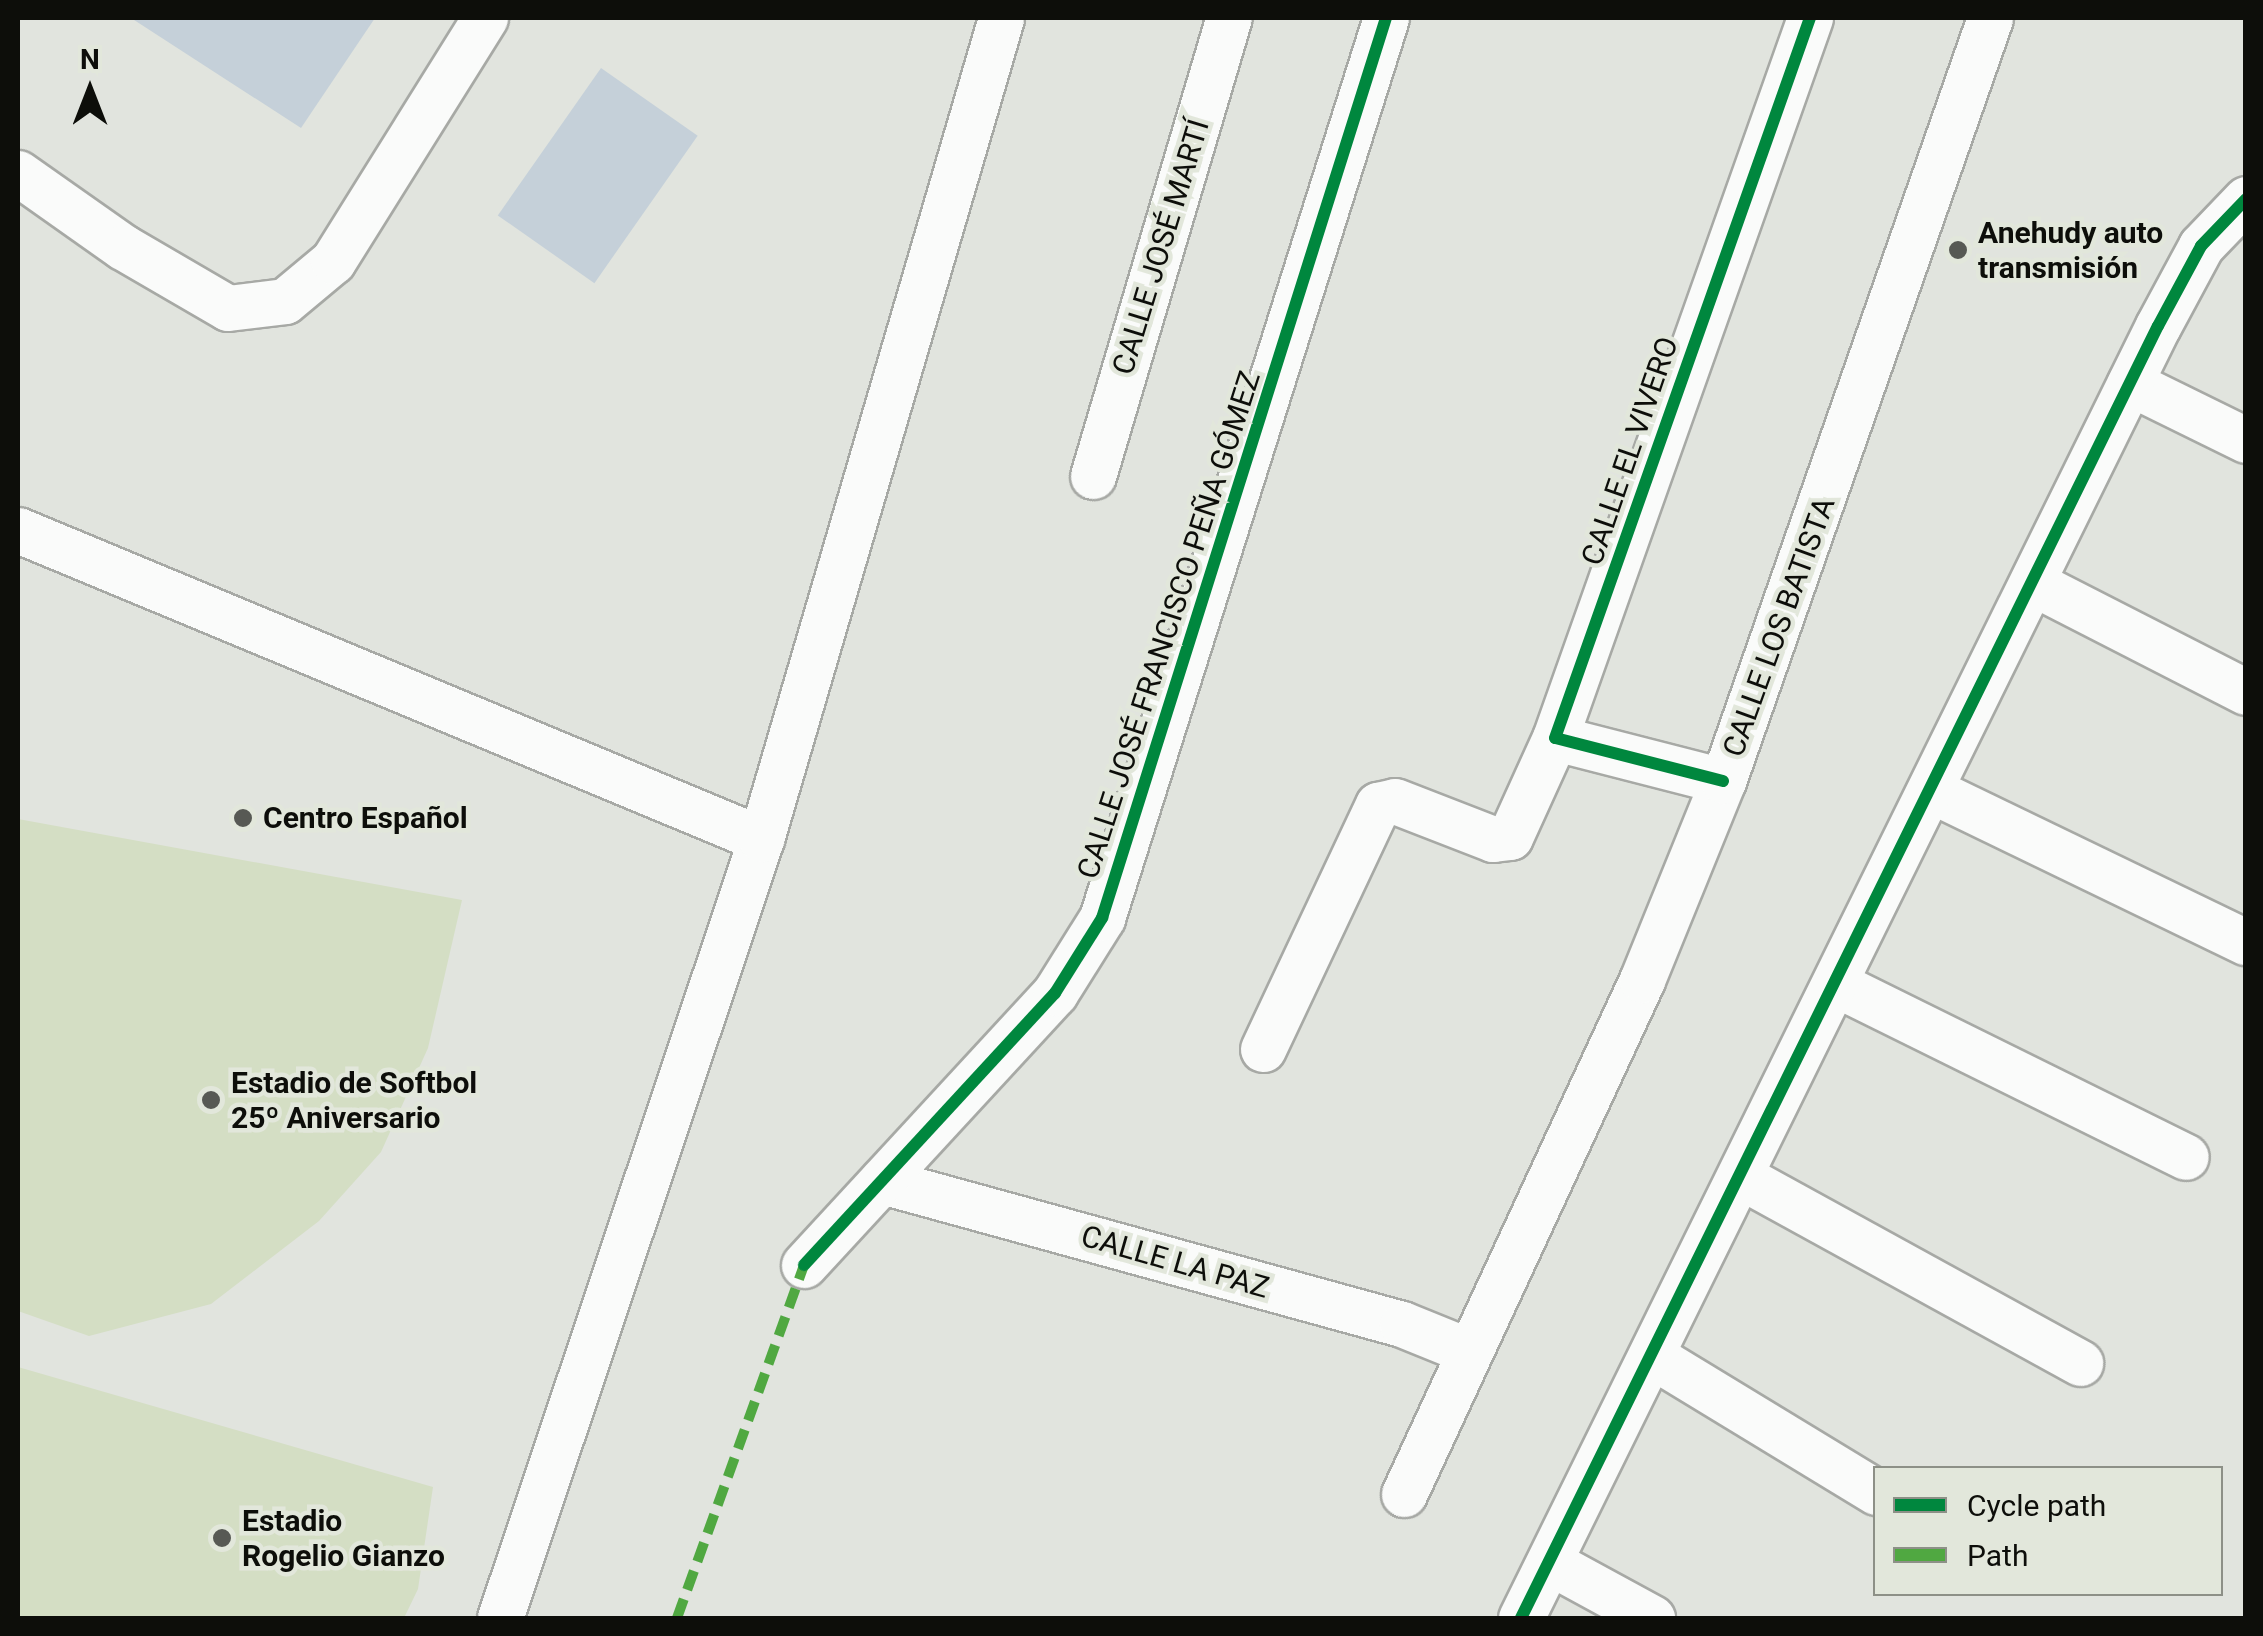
<!DOCTYPE html>
<html>
<head>
<meta charset="utf-8">
<style>
	body { margin:0 }
	#map { position:relative; width:2263px; height:1636px; overflow:hidden; background:#e1e4de; font-family:Roboto,sans-serif }
	div>[style] { position:absolute }
	[style*='--x'] { left:calc(var(--x)*1px); top:calc(var(--y)*1px); width:calc(var(--w)*1px); rotate:calc(var(--a)*1deg) }
	.green>* { inset:0; background:#d4dec4 }
	.building>* { inset:0; background:#c5d0d9; transform-origin:0 0 }
	.roads { filter:drop-shadow(2px 0 #a7a9a5) drop-shadow(-2px 0 #a7a9a5) drop-shadow(0 2px #a7a9a5) drop-shadow(0 -2px #a7a9a5) }
	.minor>* { height:45px; margin:-22.5px; padding:0 22.5px; transform-origin:22.5px; border-radius:22.5px; background:#fafbfa }
	.quiet>* { height:10px; margin-top:-5px; transform-origin:0; background:repeating-linear-gradient(90deg,#50a841 0 20px,transparent 0 30px) }
	.cycleway>* { height:12px; margin:-6px; padding:0 6px; transform-origin:6px; border-radius:6px; background:#00873e }
	.dots>* { width:28px; height:28px; translate:-50% -50%; box-sizing:border-box; border:5px solid #e2e7db; border-radius:50% }
	span { translate:-50% -50%; white-space:nowrap; text-align:center; line-height:1.15; -webkit-text-stroke:9px #e2e7db; paint-order:stroke }
	.poi-label { font-size:30px; color:#0d0e0a; font-weight:700 }
	.left { translate:0 -50%; text-align:left }
	.street-label { font-size:30px; color:#0d0e0a }
	.frame { position:absolute; inset:0; border:20px solid #0d0e0a; pointer-events:none }
	.legend { position:absolute; left:1873px; top:1466px; width:350px; height:130px; box-sizing:border-box; background:#e2e7db; border:2px solid #8d9087; margin:0; padding:12px 18px; list-style:none; font-size:30px; color:#0d0e0a }
	.legend li { display:flex; align-items:center; gap:20px; height:50px }
	.legend b { width:50px; border:2px solid #8d9087 }
	.north { position:absolute; left:40px; top:40px; width:100px; height:100px; -webkit-text-stroke:8px #e2e7db; paint-order:stroke; rotate:0deg; font-size:28px; font-weight:700; line-height:40px; text-align:center; color:#0d0e0a }
	.north::after { content:''; display:block; margin:auto; width:35px; height:45px; background:#0d0e0a; clip-path:polygon(50% 0,100% 100%,50% 72%,0 100%) }
</style>
</head>
<body>
<div id="map">
	<div class="green">
		<i style="clip-path:polygon(18px 819px,462px 900px,428px 1048px,381px 1152px,319px 1221px,211px 1304px,89px 1336px,18px 1311px)"></i>
		<i style="clip-path:polygon(18px 1367px,433px 1487px,418px 1589px,404px 1618px,18px 1618px)"></i>
	</div>
	<div class="building">
		<i style="clip-path:polygon(131px 18px,375px 18px,301px 128px)"></i>
		<i style="left:601px;top:68px;width:118px;height:180px;rotate:35deg"></i>
	</div>
	<div class="roads">
		<div class="minor">
			<i style="--x:18;--y:173;--w:128;--a:35.2"></i>
			<i style="--x:123;--y:247;--w:121;--a:30.2"></i>
			<i style="--x:228;--y:308;--w:57;--a:-7"></i>
			<i style="--x:285;--y:301;--w:62;--a:-39.8"></i>
			<i style="--x:333;--y:261;--w:287;--a:-58"></i>
			<i style="--x:2130;--y:383;--w:129;--a:26.2"></i>
			<i style="--x:1093;--y:476;--w:478;--a:-73.5"></i>
			<i style="--x:18;--y:530;--w:805;--a:22.58"></i>
			<i style="--x:2033;--y:583;--w:239;--a:27.1"></i>
			<i style="--x:1723;--y:781;--w:173;--a:-165.6"></i>
			<i style="--x:1555;--y:738;--w:764;--a:-70.5"></i>
			<i style="--x:1931;--y:790;--w:350;--a:25.8"></i>
			<i style="--x:1836;--y:984;--w:390;--a:26.3"></i>
			<i style="--x:1263;--y:1049;--w:270;--a:-64.8"></i>
			<i style="--x:1378;--y:805;--w:17;--a:-13"></i>
			<i style="--x:1395;--y:801;--w:105;--a:21.2"></i>
			<i style="--x:1493;--y:839;--w:17;--a:-7"></i>
			<i style="--x:1510;--y:837;--w:109;--a:-65.6"></i>
			<i style="--x:1742;--y:1177;--w:386;--a:28.8"></i>
			<i style="--x:882;--y:1181;--w:539;--a:15.38"></i>
			<i style="--x:1402;--y:1324;--w:69;--a:22.1"></i>
			<i style="--x:804;--y:1265;--w:370;--a:-47.3"></i>
			<i style="--x:1055;--y:993;--w:89;--a:-57.9"></i>
			<i style="--x:1102;--y:918;--w:944;--a:-72.49"></i>
			<i style="--x:1654;--y:1357;--w:260;--a:31.3"></i>
			<i style="--x:1404;--y:1494;--w:566;--a:-65.15"></i>
			<i style="--x:1642;--y:980;--w:215;--a:-67.9"></i>
			<i style="--x:1723;--y:781;--w:808;--a:-70.71"></i>
			<i style="--x:1553;--y:1564;--w:113;--a:28.6"></i>
			<i style="--x:500;--y:1618;--w:822;--a:-71.48"></i>
			<i style="--x:761;--y:839;--w:855;--a:-73.7"></i>
			<i style="--x:1521;--y:1618;--w:1440;--a:-63.76"></i>
			<i style="--x:2158;--y:326;--w:91;--a:-61.7"></i>
			<i style="--x:2201;--y:246;--w:65;--a:-46.2"></i>
		</div>
	</div>
	<div class="quiet">
		<i style="--x:677;--y:1618;--w:375;--a:-70.2"></i>
	</div>
	<div class="cycleway">
		<i style="--x:1723;--y:781;--w:173;--a:-165.6"></i>
		<i style="--x:1555;--y:738;--w:764;--a:-70.5"></i>
		<i style="--x:804;--y:1265;--w:370;--a:-47.3"></i>
		<i style="--x:1055;--y:993;--w:89;--a:-57.9"></i>
		<i style="--x:1102;--y:918;--w:944;--a:-72.49"></i>
		<i style="--x:1521;--y:1618;--w:1440;--a:-63.76"></i>
		<i style="--x:2158;--y:326;--w:91;--a:-61.7"></i>
		<i style="--x:2201;--y:246;--w:65;--a:-46.2"></i>
	</div>
	<div class="dots">
		<i style="left:1958px;top:250px;background:#575954"></i>
		<i style="left:243px;top:818px;background:#575954"></i>
		<i style="left:211px;top:1100px;background:#575954"></i>
		<i style="left:222px;top:1538px;background:#575954"></i>
	</div>
	<div class="poi-label">
		<span class="left" style="left:1978px;top:250px">Anehudy auto<br>transmisión</span>
		<span class="left" style="left:263px;top:818px">Centro Español</span>
		<span class="left" style="left:231px;top:1100px">Estadio de Softbol<br>25º Aniversario</span>
		<span class="left" style="left:242px;top:1538px">Estadio<br>Rogelio Gianzo</span>
	</div>
	<div class="street-label">
		<span style="left:1161px;top:247px;rotate:-73deg">CALLE JOSÉ MARTÍ</span>
		<span style="left:1630px;top:451px;rotate:-71deg">CALLE EL VIVERO</span>
		<span style="left:1169px;top:625px;rotate:-72deg">CALLE JOSÉ FRANCISCO PEÑA GÓMEZ</span>
		<span style="left:1779px;top:627px;rotate:-70deg">CALLE LOS BATISTA</span>
		<span style="left:1175px;top:1262px;rotate:16deg">CALLE LA PAZ</span>
	</div>
	<div class="frame"></div>
	<ul class="legend">
	<li><b style="height:12px;background:#00873e"></b>Cycle path</li>
	<li><b style="height:12px;background:#50a841"></b>Path</li>
	</ul>
	<div class="north">N</div>
</div>
</body>
</html>
